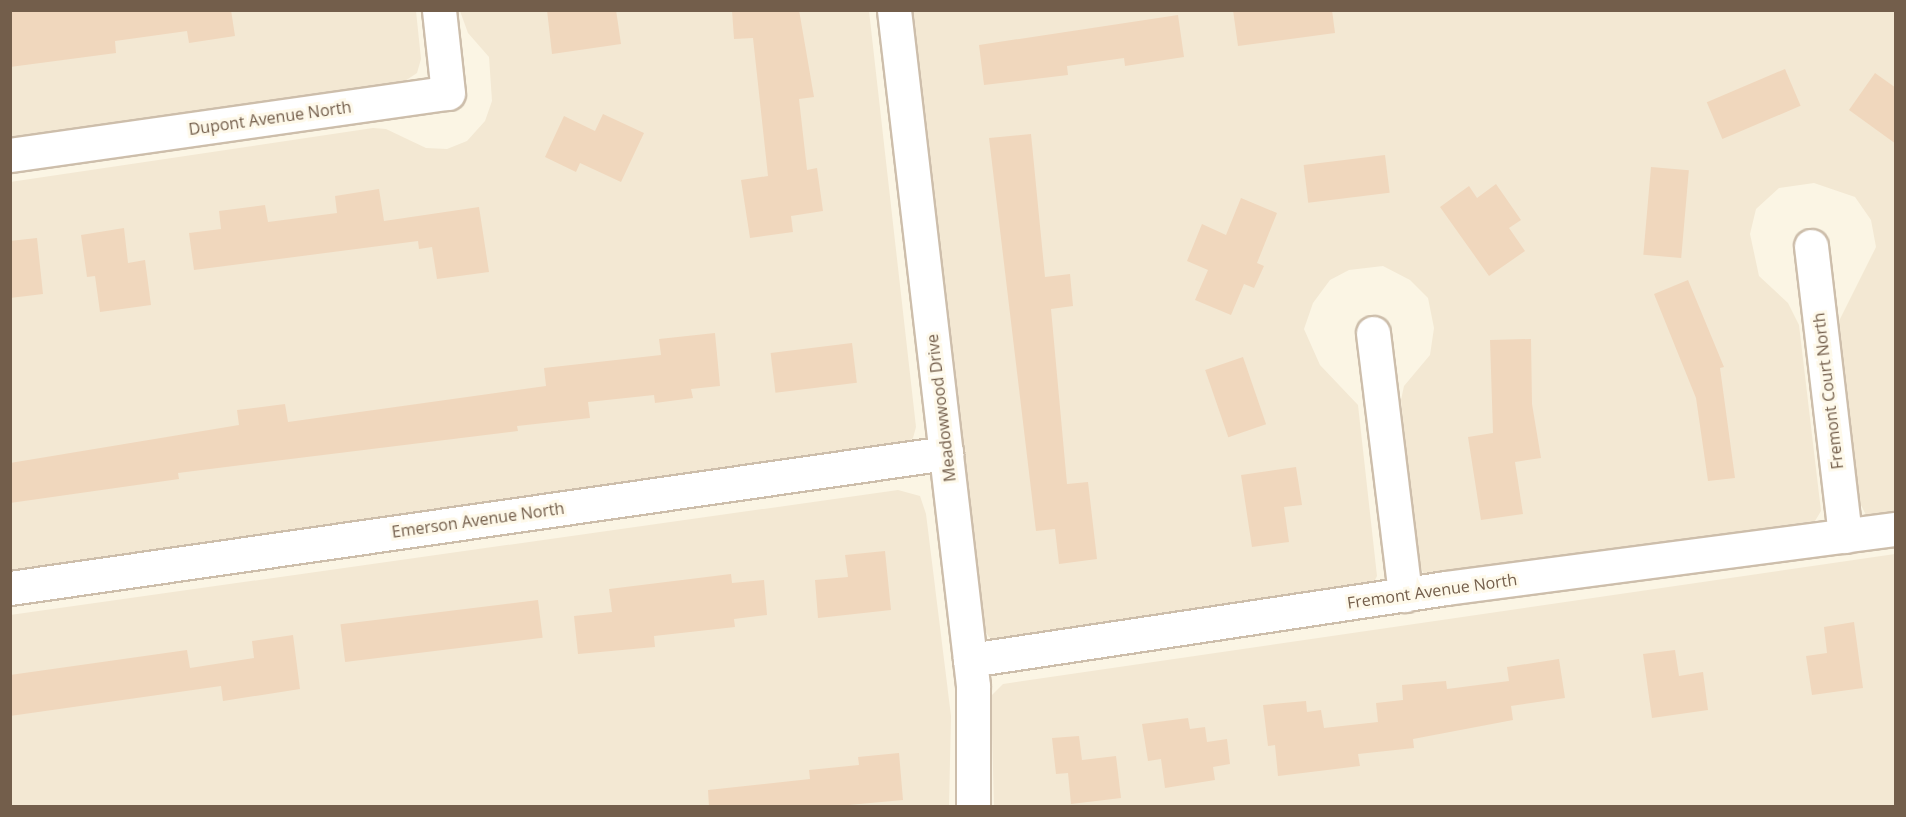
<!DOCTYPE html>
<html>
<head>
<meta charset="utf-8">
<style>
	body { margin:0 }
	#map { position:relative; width:1906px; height:817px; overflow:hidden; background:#fbf5e4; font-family:"Open Sans",sans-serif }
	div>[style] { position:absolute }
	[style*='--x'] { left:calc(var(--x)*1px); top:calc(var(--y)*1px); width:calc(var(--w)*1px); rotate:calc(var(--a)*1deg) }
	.residential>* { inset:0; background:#f3e8d3 }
	.building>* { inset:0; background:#f0d7bd; transform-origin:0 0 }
	.roads { filter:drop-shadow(2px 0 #cdbeab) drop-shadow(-2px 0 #cdbeab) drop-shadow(0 2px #cdbeab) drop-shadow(0 -2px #cdbeab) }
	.minor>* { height:33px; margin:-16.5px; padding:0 16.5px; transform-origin:16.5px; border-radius:16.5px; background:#fff }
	span { translate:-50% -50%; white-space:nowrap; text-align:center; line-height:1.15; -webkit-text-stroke:6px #fef9ea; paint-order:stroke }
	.street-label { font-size:16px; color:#735e4b }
	.frame { position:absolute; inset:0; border:12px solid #735e4b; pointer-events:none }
</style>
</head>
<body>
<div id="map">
	<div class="residential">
		<i style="clip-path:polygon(10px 11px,416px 11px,421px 59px,417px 73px,399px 85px,11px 142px)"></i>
		<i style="clip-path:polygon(460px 11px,869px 11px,916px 427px,913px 438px,905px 446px,11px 574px,10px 182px,373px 128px,386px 129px,426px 148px,447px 149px,467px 141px,485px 121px,492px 101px,489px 57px,468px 33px)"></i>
		<i style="clip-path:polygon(909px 11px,1895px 11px,1895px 513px,1866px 515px,1860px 503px,1839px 321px,1876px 247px,1871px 220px,1855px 197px,1814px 183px,1779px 188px,1756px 209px,1750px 234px,1759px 276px,1788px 303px,1799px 325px,1821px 511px,1815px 521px,1425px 575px,1418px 564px,1401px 400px,1404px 386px,1430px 355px,1434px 328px,1428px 298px,1410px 280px,1383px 266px,1349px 270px,1330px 280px,1313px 303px,1304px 329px,1320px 365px,1358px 405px,1377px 576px,1373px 584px,998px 641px,989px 637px,984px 629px)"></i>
		<i style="clip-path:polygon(898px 490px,920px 496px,926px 514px,951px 716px,949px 806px,11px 806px,10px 615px)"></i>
		<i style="clip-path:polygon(1895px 554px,1895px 806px,994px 806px,991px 696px,1003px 684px)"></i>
	</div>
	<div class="building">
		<i style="clip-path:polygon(231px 10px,235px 36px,189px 43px,187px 31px,115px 41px,116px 53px,10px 67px,10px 12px)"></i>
		<i style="clip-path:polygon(547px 10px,616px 10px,621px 44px,552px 54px)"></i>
		<i style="clip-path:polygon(732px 10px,799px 10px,814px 97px,799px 99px,807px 170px,817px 168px,823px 211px,791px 216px,793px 232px,750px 238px,741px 180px,768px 176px,753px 38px,734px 39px)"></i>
		<i style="clip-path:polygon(1233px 10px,1332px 10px,1335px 33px,1238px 46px)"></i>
		<i style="clip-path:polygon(1178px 15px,1184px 57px,1125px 66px,1124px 58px,1067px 66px,1068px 75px,984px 85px,979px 45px)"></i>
		<i style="left:1785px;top:69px;width:40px;height:85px;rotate:67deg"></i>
		<i style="clip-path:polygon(1875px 73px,1896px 88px,1896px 144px,1849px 110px)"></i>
		<i style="clip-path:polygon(603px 114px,644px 133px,621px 182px,580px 163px,576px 172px,545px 157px,564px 116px,595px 131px)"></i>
		<i style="clip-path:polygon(1031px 134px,1045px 277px,1070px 274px,1073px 306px,1051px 309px,1067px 484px,1088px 482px,1097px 559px,1059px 564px,1055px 529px,1036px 531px,989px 138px)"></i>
		<i style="left:1385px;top:155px;width:38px;height:82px;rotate:83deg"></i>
		<i style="left:1651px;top:167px;width:38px;height:88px;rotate:5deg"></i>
		<i style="clip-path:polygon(1496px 184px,1521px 220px,1509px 228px,1525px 251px,1489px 276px,1440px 207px,1469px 186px,1477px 198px)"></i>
		<i style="clip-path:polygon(379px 189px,384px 221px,479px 207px,489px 272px,437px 279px,432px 247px,419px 249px,418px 241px,194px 270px,189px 233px,221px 229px,219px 211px,265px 205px,268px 222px,337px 213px,335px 196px)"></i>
		<i style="clip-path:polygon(1241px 198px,1277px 213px,1257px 263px,1264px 266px,1254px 288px,1244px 284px,1231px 315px,1195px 300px,1208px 270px,1187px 261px,1202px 224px,1226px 235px)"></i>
		<i style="clip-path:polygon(124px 228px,128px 263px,145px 260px,151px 305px,100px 312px,95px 276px,87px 277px,81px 235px)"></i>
		<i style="clip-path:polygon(37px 238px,43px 294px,10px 298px,10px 241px)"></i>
		<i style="clip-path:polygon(1688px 280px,1724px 367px,1720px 368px,1735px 478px,1708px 481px,1696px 398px,1654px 294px)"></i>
		<i style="clip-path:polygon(715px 333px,720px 386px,691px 389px,693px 398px,655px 403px,654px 395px,588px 402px,590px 418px,517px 426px,518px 431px,178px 473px,179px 479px,10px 503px,10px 463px,239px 425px,237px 410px,285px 404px,288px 422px,546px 386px,544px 368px,661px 355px,659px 339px)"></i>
		<i style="clip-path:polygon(1531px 339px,1532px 404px,1541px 458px,1515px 462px,1523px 514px,1481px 520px,1468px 437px,1493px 433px,1490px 340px)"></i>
		<i style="left:852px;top:343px;width:40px;height:82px;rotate:83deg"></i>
		<i style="left:1243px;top:357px;width:71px;height:40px;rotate:71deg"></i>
		<i style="clip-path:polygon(1296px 467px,1302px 505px,1284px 507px,1289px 542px,1252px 547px,1241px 475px)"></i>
		<i style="clip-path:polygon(885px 551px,891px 610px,818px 618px,815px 580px,848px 577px,845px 555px)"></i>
		<i style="clip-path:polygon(731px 574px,732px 583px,764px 580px,767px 615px,734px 619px,735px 627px,654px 636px,655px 647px,578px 654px,574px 616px,612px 612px,609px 589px)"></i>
		<i style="left:538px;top:600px;width:38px;height:199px;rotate:83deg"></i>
		<i style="clip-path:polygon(1854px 622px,1863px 688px,1812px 695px,1806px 656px,1827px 653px,1824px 627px)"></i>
		<i style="clip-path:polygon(293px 635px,300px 689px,223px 701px,221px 686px,10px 716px,10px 675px,187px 650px,190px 668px,254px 658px,252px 641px)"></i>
		<i style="clip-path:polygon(1675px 650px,1679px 676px,1703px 672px,1708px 710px,1652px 718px,1643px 654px)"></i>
		<i style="clip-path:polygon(1559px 659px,1565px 698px,1511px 706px,1513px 720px,1413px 739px,1414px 748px,1358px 754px,1360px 766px,1278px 776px,1275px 745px,1268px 746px,1263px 705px,1306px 701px,1307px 712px,1321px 710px,1324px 728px,1378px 722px,1376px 703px,1403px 700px,1402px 685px,1446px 681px,1447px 689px,1509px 681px,1507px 667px)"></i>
		<i style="clip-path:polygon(1188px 718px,1190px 729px,1205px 727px,1207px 742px,1227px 739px,1230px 764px,1213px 767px,1215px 780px,1165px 788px,1161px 759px,1148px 761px,1142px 724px)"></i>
		<i style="clip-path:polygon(1079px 736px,1082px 760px,1116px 756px,1121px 798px,1071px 804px,1068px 773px,1056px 774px,1052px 738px)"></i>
		<i style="clip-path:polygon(899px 753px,903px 800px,827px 807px,709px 807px,708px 790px,810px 779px,809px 770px,859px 765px,858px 757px)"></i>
	</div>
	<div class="roads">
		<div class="minor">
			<i style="--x:894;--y:10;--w:681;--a:83.33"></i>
			<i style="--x:973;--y:686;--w:120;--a:90"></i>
			<i style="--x:10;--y:155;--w:442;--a:-8.1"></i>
			<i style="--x:448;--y:93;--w:83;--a:-96.2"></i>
			<i style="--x:1811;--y:246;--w:292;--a:83.3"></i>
			<i style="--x:1373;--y:333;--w:264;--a:83"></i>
			<i style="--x:10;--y:588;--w:946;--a:-8.21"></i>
			<i style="--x:970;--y:660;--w:481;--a:-8.6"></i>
			<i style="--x:1446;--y:588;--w:454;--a:-7.5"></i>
		</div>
	</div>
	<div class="street-label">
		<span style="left:270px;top:118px;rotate:-8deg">Dupont Avenue North</span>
		<span style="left:1828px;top:391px;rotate:-97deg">Fremont Court North</span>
		<span style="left:941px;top:408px;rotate:-97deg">Meadowwood Drive</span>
		<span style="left:478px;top:520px;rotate:-8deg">Emerson Avenue North</span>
		<span style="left:1432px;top:591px;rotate:-8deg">Fremont Avenue North</span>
	</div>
	<div class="frame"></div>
</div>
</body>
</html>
